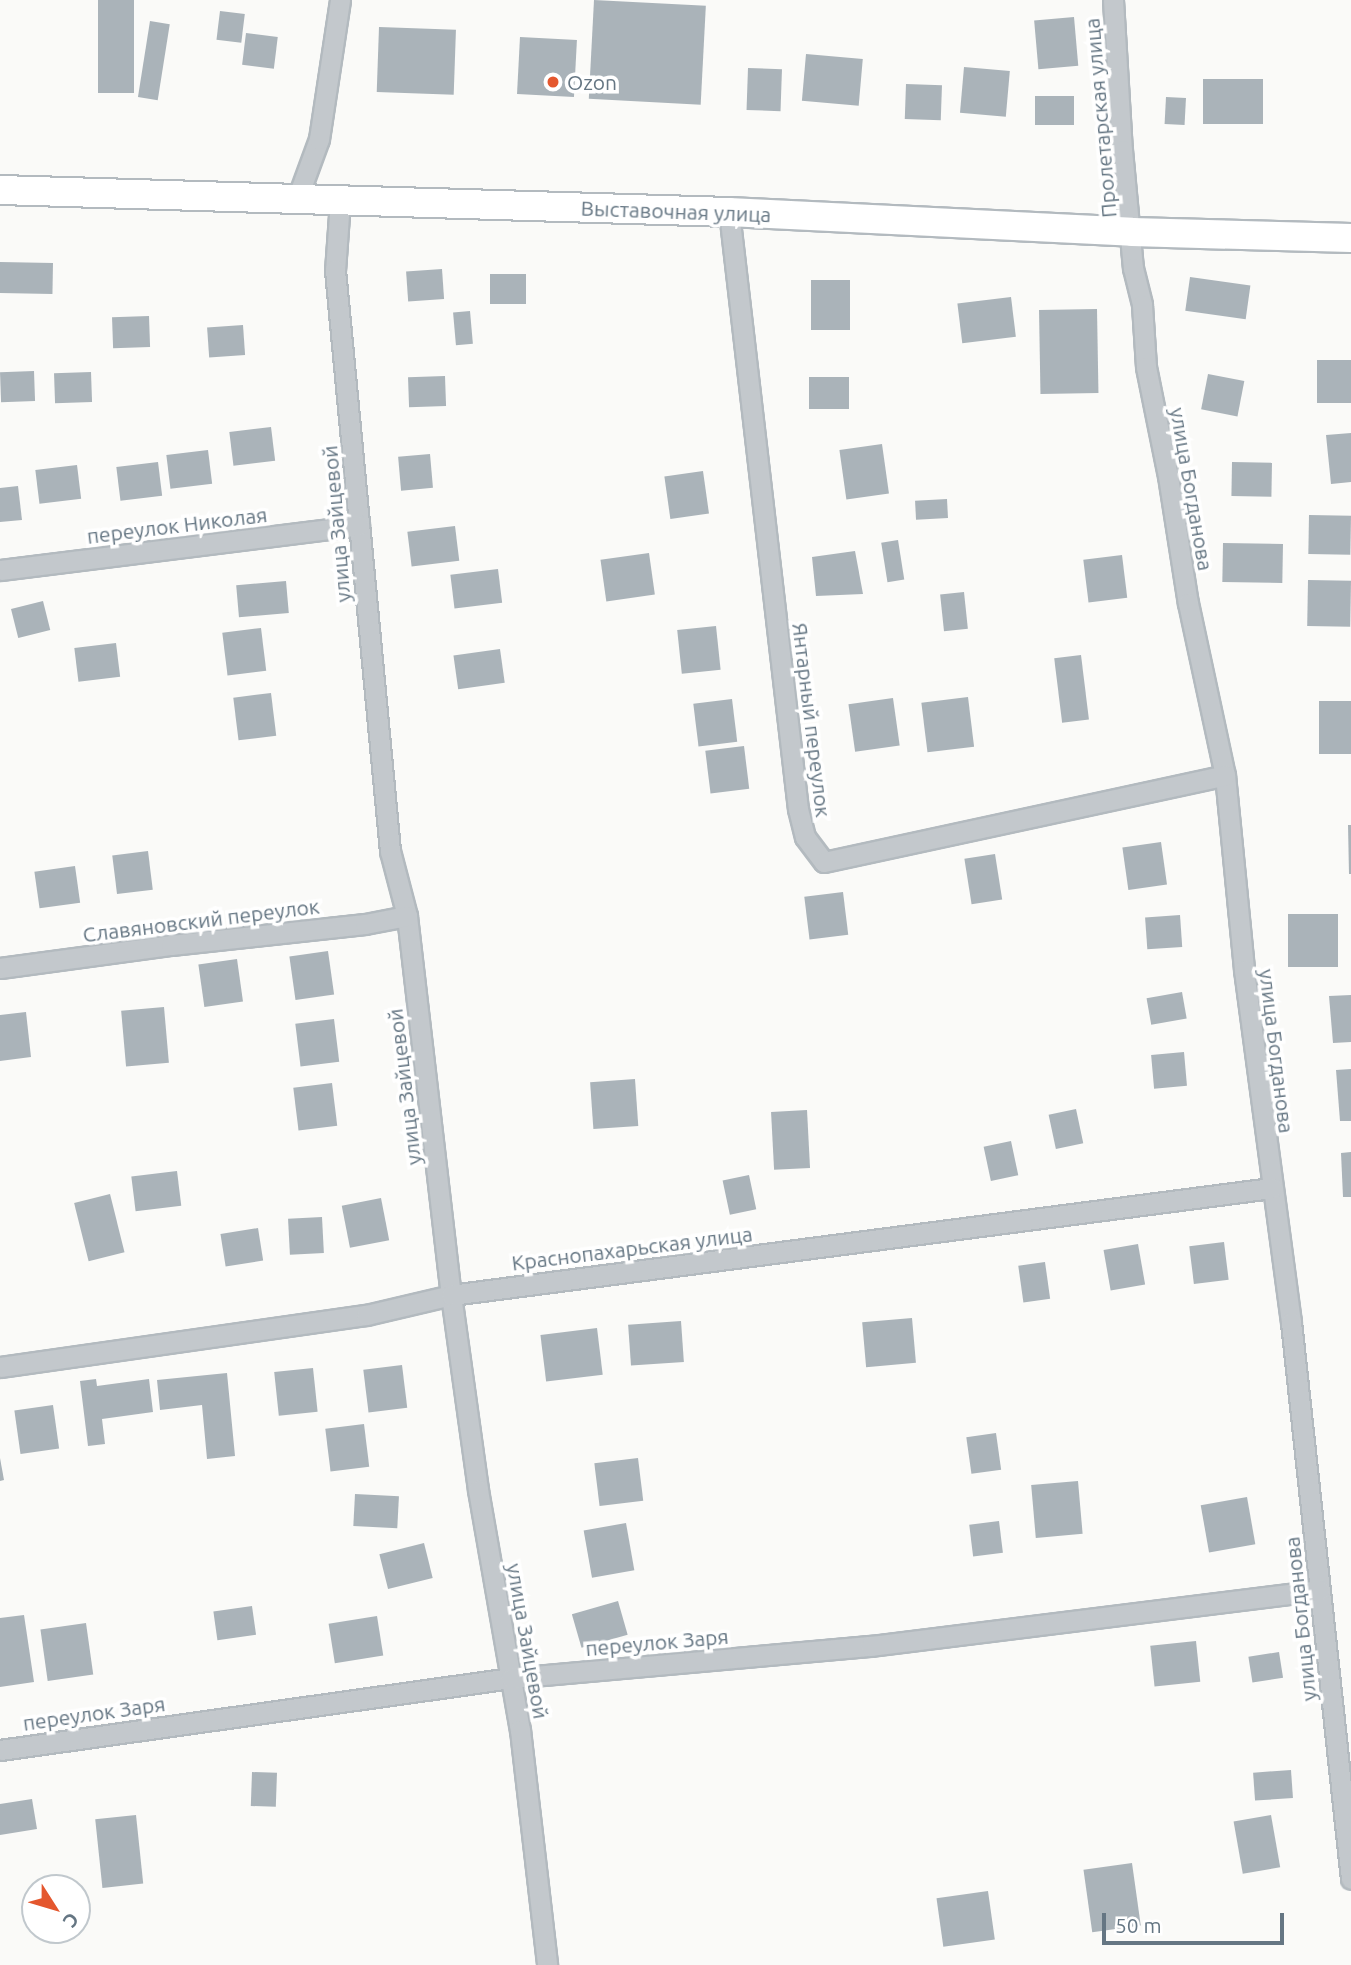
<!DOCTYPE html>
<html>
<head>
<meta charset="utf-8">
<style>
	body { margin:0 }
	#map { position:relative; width:1351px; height:1965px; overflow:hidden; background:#fafaf8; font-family:Ubuntu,sans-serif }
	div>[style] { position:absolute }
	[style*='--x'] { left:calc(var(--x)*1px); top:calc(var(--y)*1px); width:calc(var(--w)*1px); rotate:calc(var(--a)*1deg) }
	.building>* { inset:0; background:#aab3b9; transform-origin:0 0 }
	.roads { filter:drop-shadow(2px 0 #b3babf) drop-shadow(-2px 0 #b3babf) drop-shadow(0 2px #b3babf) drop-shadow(0 -2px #b3babf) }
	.street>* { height:19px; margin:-9.5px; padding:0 9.5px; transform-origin:9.5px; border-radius:9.5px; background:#c3c8cc }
	.secondary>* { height:28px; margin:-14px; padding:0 14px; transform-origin:14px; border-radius:14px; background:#fff }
	.dots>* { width:19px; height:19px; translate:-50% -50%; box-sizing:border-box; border:4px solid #fff; border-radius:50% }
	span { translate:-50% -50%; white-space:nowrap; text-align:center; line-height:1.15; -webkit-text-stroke:7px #fff; paint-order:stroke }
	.poi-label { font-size:21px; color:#657683 }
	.left { translate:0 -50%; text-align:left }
	.street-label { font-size:21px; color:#657683 }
	.north { position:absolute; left:21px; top:1874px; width:70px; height:70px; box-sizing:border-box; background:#fff; border:2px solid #c1c8cd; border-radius:50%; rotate:127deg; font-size:19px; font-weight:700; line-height:28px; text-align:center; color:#657683 }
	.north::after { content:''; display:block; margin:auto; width:24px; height:32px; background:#e4572e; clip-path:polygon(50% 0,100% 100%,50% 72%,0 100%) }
	.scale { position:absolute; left:1102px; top:1913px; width:182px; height:32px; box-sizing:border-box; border:4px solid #657683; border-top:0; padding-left:9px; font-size:21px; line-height:24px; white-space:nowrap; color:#657683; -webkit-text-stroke:5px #fff; paint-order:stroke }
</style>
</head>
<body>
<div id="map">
	<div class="building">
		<i style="left:98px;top:0;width:36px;height:93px"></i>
		<i style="left:594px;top:0;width:112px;height:99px;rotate:3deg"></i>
		<i style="left:220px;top:11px;width:25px;height:29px;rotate:7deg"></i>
		<i style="left:1074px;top:17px;width:49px;height:40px;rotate:85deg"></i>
		<i style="left:150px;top:21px;width:20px;height:77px;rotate:9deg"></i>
		<i style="left:379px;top:27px;width:77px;height:65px;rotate:2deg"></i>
		<i style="left:246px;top:33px;width:32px;height:32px;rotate:7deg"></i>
		<i style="left:520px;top:37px;width:57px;height:57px;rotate:3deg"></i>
		<i style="left:806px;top:54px;width:57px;height:47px;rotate:5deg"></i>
		<i style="left:964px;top:67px;width:46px;height:46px;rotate:5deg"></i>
		<i style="left:748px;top:68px;width:34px;height:42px;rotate:2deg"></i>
		<i style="left:1263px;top:79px;width:45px;height:60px;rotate:90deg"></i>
		<i style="left:906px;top:84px;width:36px;height:35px;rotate:2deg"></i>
		<i style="left:1035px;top:96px;width:39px;height:29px"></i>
		<i style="left:1166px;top:97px;width:20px;height:27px;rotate:3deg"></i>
		<i style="left:0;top:262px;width:53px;height:31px;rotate:1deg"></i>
		<i style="left:442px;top:269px;width:30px;height:36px;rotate:86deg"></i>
		<i style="left:490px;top:274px;width:36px;height:30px"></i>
		<i style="left:1190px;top:277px;width:61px;height:34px;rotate:8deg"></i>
		<i style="left:811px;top:280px;width:39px;height:50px"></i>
		<i style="left:1011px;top:297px;width:40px;height:54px;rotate:83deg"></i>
		<i style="left:1097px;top:309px;width:84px;height:58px;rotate:89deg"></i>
		<i style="left:470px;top:311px;width:33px;height:17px;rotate:85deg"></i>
		<i style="left:149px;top:316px;width:31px;height:37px;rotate:88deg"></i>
		<i style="left:243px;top:325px;width:30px;height:36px;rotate:86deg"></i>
		<i style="left:1351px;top:360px;width:43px;height:34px;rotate:90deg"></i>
		<i style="left:34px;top:371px;width:30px;height:34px;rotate:88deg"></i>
		<i style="left:91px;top:372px;width:30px;height:37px;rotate:88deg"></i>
		<i style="left:1208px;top:374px;width:37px;height:36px;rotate:11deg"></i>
		<i style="left:445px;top:376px;width:30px;height:37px;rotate:88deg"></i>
		<i style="left:809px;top:377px;width:40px;height:32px"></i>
		<i style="left:271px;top:427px;width:34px;height:42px;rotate:83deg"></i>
		<i style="clip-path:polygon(1351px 433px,1351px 482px,1331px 484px,1326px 435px)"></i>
		<i style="left:882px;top:444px;width:50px;height:43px;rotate:82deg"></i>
		<i style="left:208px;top:450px;width:34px;height:42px;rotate:83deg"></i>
		<i style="left:430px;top:454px;width:34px;height:32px;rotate:85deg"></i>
		<i style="left:158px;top:462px;width:34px;height:42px;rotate:83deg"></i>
		<i style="left:1232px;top:462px;width:40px;height:34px;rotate:1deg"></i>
		<i style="left:77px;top:465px;width:34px;height:42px;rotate:83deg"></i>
		<i style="left:703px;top:471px;width:43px;height:39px;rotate:82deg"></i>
		<i style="clip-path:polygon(18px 486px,22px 520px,0 522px,0 488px)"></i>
		<i style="left:947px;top:499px;width:19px;height:32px;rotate:87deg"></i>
		<i style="left:1309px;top:515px;width:42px;height:39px;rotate:1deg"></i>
		<i style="left:455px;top:526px;width:35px;height:48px;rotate:83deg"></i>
		<i style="left:898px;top:540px;width:40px;height:17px;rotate:81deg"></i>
		<i style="left:1223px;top:543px;width:60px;height:39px;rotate:1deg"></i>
		<i style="clip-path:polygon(855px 551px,863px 594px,816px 596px,812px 557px)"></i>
		<i style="left:649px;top:553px;width:42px;height:49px;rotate:82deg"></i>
		<i style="left:1122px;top:555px;width:43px;height:39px;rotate:83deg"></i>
		<i style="left:498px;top:569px;width:34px;height:48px;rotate:83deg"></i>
		<i style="left:1308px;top:580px;width:43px;height:46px;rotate:1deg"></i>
		<i style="left:286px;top:581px;width:32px;height:50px;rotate:85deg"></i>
		<i style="left:964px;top:592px;width:37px;height:24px;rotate:84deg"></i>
		<i style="left:43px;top:601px;width:30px;height:33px;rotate:76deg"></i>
		<i style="left:716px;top:626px;width:44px;height:39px;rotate:84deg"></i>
		<i style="left:261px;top:628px;width:43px;height:39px;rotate:83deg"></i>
		<i style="left:116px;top:643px;width:34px;height:42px;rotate:83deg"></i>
		<i style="left:500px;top:649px;width:34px;height:47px;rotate:82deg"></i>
		<i style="left:1081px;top:655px;width:65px;height:27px;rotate:83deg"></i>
		<i style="left:271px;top:693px;width:43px;height:38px;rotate:83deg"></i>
		<i style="left:968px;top:697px;width:50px;height:47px;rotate:83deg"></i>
		<i style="left:893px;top:698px;width:48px;height:45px;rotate:82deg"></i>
		<i style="left:732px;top:699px;width:43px;height:39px;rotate:83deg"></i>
		<i style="left:1351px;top:701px;width:53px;height:32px;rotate:90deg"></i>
		<i style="left:744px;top:746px;width:43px;height:39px;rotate:83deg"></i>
		<i style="clip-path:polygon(1348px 825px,1351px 825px,1351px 874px,1349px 874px)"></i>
		<i style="left:1161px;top:842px;width:43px;height:39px;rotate:82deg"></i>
		<i style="left:148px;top:851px;width:39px;height:36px;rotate:83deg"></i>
		<i style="left:995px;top:854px;width:46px;height:31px;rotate:81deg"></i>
		<i style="left:75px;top:866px;width:37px;height:41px;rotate:82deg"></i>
		<i style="left:843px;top:892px;width:43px;height:39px;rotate:83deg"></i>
		<i style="left:1288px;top:914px;width:50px;height:53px"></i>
		<i style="left:1180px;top:915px;width:32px;height:35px;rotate:86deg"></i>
		<i style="left:328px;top:951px;width:44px;height:39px;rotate:82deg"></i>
		<i style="left:237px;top:959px;width:43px;height:39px;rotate:82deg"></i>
		<i style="left:1182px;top:992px;width:27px;height:36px;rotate:80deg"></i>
		<i style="clip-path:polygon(1351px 995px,1351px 1042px,1333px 1043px,1329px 996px)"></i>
		<i style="left:164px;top:1007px;width:56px;height:43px;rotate:85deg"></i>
		<i style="clip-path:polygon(26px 1012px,31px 1057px,0 1061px,0 1015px)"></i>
		<i style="left:334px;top:1019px;width:43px;height:39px;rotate:83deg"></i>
		<i style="left:1184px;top:1052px;width:34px;height:33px;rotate:85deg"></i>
		<i style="clip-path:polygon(1351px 1069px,1351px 1121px,1340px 1121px,1336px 1070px)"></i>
		<i style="left:635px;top:1079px;width:47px;height:45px;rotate:86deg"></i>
		<i style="left:332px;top:1083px;width:43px;height:39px;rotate:83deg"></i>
		<i style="left:1076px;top:1109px;width:35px;height:28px;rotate:78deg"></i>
		<i style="left:807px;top:1110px;width:58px;height:36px;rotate:87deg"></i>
		<i style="left:1011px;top:1141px;width:35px;height:28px;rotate:78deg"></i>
		<i style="clip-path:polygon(1351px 1152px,1351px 1197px,1343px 1197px,1341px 1153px)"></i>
		<i style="left:177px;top:1171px;width:35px;height:46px;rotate:83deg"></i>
		<i style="left:749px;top:1175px;width:35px;height:27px;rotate:78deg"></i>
		<i style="left:110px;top:1194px;width:60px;height:37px;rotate:76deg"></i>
		<i style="left:381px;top:1198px;width:43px;height:40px;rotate:79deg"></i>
		<i style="left:322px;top:1217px;width:36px;height:34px;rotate:87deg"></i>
		<i style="left:258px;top:1228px;width:33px;height:38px;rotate:81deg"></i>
		<i style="left:1224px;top:1242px;width:38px;height:35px;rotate:83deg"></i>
		<i style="left:1138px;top:1244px;width:41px;height:35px;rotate:80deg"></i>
		<i style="left:1045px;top:1262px;width:37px;height:27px;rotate:82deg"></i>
		<i style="left:912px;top:1318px;width:45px;height:50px;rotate:85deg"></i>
		<i style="left:681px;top:1321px;width:41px;height:53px;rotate:86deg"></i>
		<i style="left:597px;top:1328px;width:47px;height:57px;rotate:83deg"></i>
		<i style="left:402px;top:1365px;width:43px;height:39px;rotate:83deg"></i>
		<i style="left:313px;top:1368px;width:44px;height:39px;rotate:84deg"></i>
		<i style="clip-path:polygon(227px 1373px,235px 1456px,207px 1459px,202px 1405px,160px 1410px,157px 1380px)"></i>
		<i style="clip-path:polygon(96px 1379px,97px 1386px,149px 1379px,153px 1412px,102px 1419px,105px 1444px,88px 1446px,80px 1381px)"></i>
		<i style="left:53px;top:1405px;width:44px;height:39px;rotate:82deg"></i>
		<i style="left:364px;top:1424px;width:43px;height:39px;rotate:83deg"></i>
		<i style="left:996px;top:1433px;width:37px;height:30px;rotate:82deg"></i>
		<i style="clip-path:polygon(0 1458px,4px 1480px,0 1481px)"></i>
		<i style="left:638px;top:1458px;width:43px;height:44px;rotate:83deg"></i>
		<i style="left:1078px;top:1481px;width:53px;height:47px;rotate:85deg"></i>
		<i style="left:355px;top:1494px;width:44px;height:32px;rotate:3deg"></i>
		<i style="left:1247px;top:1497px;width:48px;height:47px;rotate:80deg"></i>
		<i style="left:999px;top:1521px;width:32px;height:30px;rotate:83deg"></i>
		<i style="left:626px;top:1523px;width:48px;height:43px;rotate:80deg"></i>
		<i style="left:424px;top:1543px;width:36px;height:46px;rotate:76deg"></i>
		<i style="left:618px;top:1601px;width:35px;height:48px;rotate:74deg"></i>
		<i style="left:252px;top:1606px;width:29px;height:39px;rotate:82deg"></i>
		<i style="clip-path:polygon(24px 1615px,34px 1682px,0 1687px,0 1618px)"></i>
		<i style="left:377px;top:1616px;width:40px;height:49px;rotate:81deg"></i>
		<i style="left:86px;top:1623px;width:52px;height:46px;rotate:82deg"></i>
		<i style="left:1196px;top:1641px;width:41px;height:46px;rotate:84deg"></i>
		<i style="left:1279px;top:1652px;width:26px;height:31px;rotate:81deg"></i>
		<i style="left:1291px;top:1770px;width:28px;height:38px;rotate:86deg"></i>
		<i style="left:252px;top:1772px;width:25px;height:34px;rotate:2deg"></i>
		<i style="clip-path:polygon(32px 1799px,37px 1829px,0 1835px,0 1804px)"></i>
		<i style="left:136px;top:1815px;width:69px;height:41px;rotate:84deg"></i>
		<i style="left:1271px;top:1815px;width:53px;height:38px;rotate:80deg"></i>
		<i style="left:1132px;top:1863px;width:63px;height:49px;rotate:82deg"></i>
		<i style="left:988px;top:1891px;width:49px;height:52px;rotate:82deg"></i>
	</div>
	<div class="roads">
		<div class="street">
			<i style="--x:1113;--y:0;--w:150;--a:86.6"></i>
			<i style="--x:1122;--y:150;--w:119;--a:84.7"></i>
			<i style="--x:1133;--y:268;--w:38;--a:76"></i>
			<i style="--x:1142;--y:305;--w:62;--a:86.3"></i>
			<i style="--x:1146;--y:367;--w:111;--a:78.6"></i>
			<i style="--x:1168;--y:476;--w:129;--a:81.1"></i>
			<i style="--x:1188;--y:603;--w:176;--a:77.9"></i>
			<i style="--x:1225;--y:775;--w:196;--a:84.4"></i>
			<i style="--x:1244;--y:970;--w:355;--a:82.4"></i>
			<i style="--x:1291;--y:1322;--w:560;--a:83.85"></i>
			<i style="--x:297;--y:199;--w:64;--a:-69.9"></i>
			<i style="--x:319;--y:139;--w:141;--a:-81.4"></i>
			<i style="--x:340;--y:201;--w:69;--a:94.1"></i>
			<i style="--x:335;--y:270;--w:584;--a:84.59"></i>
			<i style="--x:390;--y:851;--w:67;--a:75.3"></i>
			<i style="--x:407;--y:916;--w:382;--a:83.4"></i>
			<i style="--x:451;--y:1295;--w:197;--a:82.1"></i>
			<i style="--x:478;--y:1490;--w:244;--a:80.1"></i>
			<i style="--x:520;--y:1730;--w:237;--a:83.4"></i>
			<i style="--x:729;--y:212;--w:601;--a:83.41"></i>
			<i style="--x:798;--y:809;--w:29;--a:76"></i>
			<i style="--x:805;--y:837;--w:31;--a:53"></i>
			<i style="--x:824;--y:862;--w:410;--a:-12.2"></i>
			<i style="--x:0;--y:570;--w:362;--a:-7.1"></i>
			<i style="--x:0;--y:968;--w:173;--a:-7.7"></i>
			<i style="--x:171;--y:945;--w:195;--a:-6.2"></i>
			<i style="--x:365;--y:924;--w:43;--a:-10.8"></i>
			<i style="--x:0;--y:1367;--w:370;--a:-8.1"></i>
			<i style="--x:366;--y:1315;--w:87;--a:-13.2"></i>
			<i style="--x:451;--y:1295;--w:828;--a:-7.43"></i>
			<i style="--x:0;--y:1750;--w:516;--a:-8.02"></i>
			<i style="--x:511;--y:1678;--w:361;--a:-5.1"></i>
			<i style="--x:871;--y:1646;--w:452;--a:-7.1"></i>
		</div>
		<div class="secondary">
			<i style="--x:0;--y:190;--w:729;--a:1.73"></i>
			<i style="--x:729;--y:212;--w:403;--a:2.8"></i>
			<i style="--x:1132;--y:232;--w:219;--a:1.6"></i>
		</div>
	</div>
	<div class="dots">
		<i style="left:553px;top:82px;background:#e4572e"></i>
	</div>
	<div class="poi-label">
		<span class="left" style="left:567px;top:82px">Ozon</span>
	</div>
	<div class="street-label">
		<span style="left:1100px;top:118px;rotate:-95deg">Пролетарская улица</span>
		<span style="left:676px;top:211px;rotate:2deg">Выставочная улица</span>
		<span style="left:1192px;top:489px;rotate:80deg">улица Богданова</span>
		<span style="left:336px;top:524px;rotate:-95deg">улица Зайцевой</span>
		<span style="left:177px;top:525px;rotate:-7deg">переулок Николая</span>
		<span style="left:812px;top:720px;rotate:83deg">Янтарный переулок</span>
		<span style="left:201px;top:920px;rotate:-7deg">Славяновский переулок</span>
		<span style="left:1277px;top:1051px;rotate:83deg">улица Богданова</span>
		<span style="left:404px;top:1087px;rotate:-97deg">улица Зайцевой</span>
		<span style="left:632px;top:1248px;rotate:-7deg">Краснопахарьская улица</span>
		<span style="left:1300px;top:1619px;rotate:-96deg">улица Богданова</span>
		<span style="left:528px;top:1641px;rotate:80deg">улица Зайцевой</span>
		<span style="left:657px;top:1642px;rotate:-5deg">переулок Заря</span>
		<span style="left:94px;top:1713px;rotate:-8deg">переулок Заря</span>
	</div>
	<div class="north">С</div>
	<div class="scale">50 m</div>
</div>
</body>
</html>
